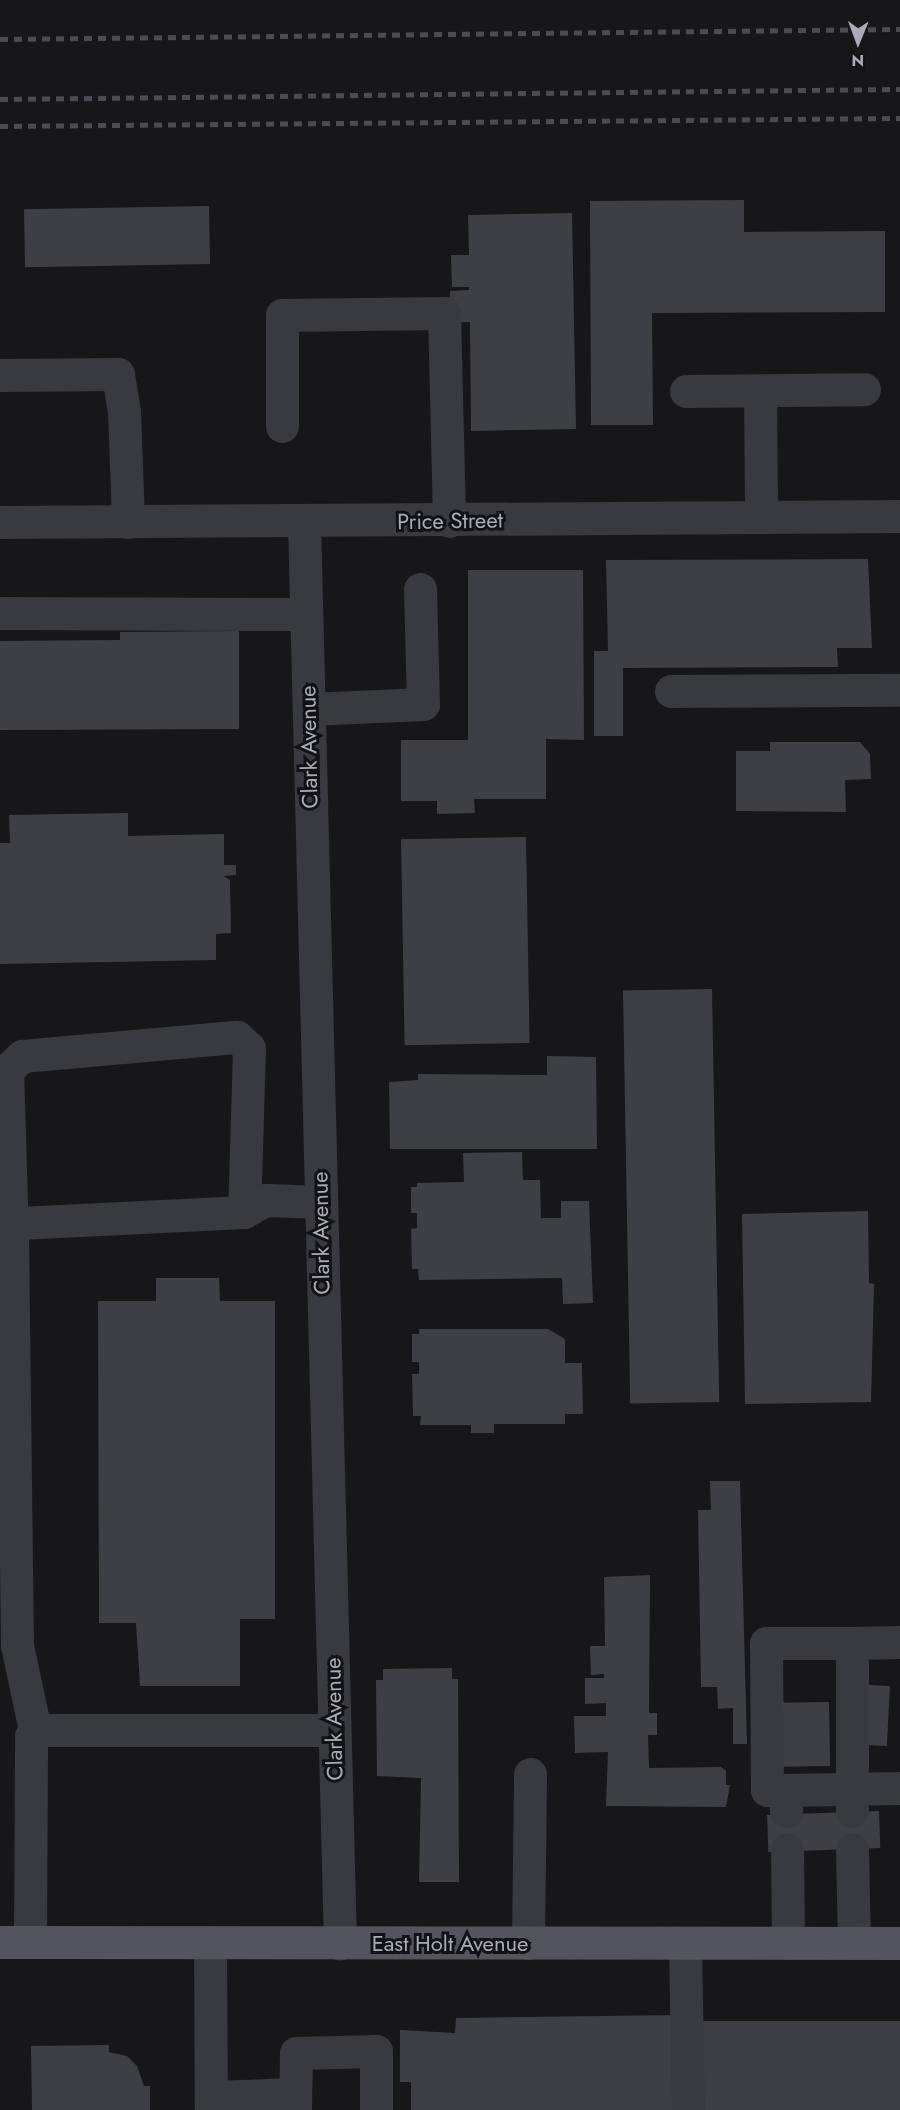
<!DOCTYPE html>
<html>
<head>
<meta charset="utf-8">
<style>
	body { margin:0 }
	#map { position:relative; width:900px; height:2110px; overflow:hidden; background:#171719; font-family:Jost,sans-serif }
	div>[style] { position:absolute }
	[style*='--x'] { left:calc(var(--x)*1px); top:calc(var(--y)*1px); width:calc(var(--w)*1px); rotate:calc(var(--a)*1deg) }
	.building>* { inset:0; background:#3e3f44; transform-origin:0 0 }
	.minor>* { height:33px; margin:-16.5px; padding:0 16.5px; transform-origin:16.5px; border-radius:16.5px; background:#393a40 }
	.major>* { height:33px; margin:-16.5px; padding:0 16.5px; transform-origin:16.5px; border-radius:16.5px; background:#53545e }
	.rail>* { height:4.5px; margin-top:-2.25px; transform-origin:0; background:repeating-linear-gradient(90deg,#4a4c54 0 8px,transparent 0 14px) }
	span { translate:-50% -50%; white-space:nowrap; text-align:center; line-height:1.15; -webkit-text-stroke:6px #121214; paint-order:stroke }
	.street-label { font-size:22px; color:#a8acba }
	.north { position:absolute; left:828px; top:12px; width:60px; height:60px; -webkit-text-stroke:4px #121214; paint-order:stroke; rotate:181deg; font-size:16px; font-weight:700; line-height:24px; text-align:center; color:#a8acba }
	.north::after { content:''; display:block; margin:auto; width:21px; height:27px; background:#a8acba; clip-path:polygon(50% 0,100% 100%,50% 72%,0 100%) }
</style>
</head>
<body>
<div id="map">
	<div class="building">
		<i style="clip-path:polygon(744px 200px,744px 232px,885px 231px,885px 312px,652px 313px,653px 425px,591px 425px,590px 201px)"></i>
		<i style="left:209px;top:206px;width:58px;height:185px;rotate:89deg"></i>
		<i style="clip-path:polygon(572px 213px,576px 429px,471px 431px,470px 322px,450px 323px,450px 291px,469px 290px,469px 287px,452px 287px,451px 255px,469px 255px,468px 215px)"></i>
		<i style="clip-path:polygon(868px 559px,872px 648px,837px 648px,838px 667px,623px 668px,623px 736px,594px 736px,594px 651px,608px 651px,606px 560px)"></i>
		<i style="clip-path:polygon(468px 570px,583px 570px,584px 740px,546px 739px,546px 799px,474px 799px,475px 813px,437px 814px,437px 801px,401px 801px,401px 740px,468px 740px)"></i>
		<i style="clip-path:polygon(239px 631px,239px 729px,0 730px,0 641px,120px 640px,120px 632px)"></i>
		<i style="clip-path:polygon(770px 742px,860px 742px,870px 754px,871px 779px,845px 780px,846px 812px,736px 811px,736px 751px,770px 751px)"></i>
		<i style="clip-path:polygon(128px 813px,128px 836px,224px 834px,224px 865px,236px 865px,236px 875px,224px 876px,230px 880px,231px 933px,216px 934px,216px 960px,0 964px,0 843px,10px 843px,9px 815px)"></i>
		<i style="left:526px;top:837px;width:206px;height:125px;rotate:89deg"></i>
		<i style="left:712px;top:989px;width:413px;height:89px;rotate:89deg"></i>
		<i style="clip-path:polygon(547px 1056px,596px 1057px,597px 1149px,390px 1149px,389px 1082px,418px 1080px,418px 1074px,547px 1075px)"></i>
		<i style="clip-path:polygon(522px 1152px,523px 1180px,540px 1180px,541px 1218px,561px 1218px,561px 1201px,589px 1201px,593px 1303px,563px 1304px,562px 1278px,419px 1280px,418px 1269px,412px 1269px,411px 1229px,417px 1228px,417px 1213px,411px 1213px,411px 1187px,417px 1187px,417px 1183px,464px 1182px,463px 1153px)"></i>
		<i style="clip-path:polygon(868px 1211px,869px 1283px,874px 1284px,871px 1402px,745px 1404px,742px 1214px)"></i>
		<i style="clip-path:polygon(156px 1278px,219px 1278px,220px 1301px,275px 1301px,275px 1619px,240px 1619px,240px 1686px,140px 1686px,136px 1623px,99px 1623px,98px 1301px,156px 1301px)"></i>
		<i style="clip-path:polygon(419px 1329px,548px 1329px,565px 1339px,565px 1363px,582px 1363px,583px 1414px,565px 1414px,565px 1424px,494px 1424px,494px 1433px,471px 1433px,471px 1425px,420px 1425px,421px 1416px,413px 1416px,412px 1374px,419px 1374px,419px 1362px,412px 1362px,412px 1334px,419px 1334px)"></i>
		<i style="clip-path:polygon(710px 1481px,740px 1481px,747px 1744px,733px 1744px,733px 1708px,718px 1709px,717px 1687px,701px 1687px,698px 1510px,711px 1510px)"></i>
		<i style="clip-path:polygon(650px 1575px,649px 1713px,657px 1713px,657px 1735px,648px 1735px,649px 1768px,721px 1767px,726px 1771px,726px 1785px,730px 1785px,726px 1807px,606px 1806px,608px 1752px,575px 1753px,574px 1716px,606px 1716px,606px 1703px,585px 1704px,585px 1678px,604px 1678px,604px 1674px,591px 1675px,590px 1646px,605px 1646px,604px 1577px)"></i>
		<i style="clip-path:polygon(452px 1668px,452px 1679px,458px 1679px,459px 1882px,419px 1882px,421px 1778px,377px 1776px,376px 1680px,383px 1680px,383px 1669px)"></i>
		<i style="left:869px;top:1685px;width:21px;height:60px;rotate:3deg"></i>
		<i style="left:829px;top:1702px;width:64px;height:49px;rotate:89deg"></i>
		<i style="left:879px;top:1811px;width:37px;height:112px;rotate:88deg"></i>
		<i style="clip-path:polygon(677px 2015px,674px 2110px,411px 2110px,411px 2082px,400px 2082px,400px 2030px,455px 2033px,456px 2018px)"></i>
		<i style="left:900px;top:2021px;width:89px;height:201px;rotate:90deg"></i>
		<i style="clip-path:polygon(109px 2045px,109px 2052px,127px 2056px,137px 2066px,144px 2086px,150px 2086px,150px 2110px,32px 2110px,31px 2046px)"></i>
	</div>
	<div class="minor">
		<i style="--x:0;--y:375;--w:118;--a:-0.5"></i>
		<i style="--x:118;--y:374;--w:37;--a:81"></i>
		<i style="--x:124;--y:411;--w:111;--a:87.9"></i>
		<i style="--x:686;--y:391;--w:178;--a:-0.6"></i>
		<i style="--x:760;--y:391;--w:126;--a:89.5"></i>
		<i style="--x:282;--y:426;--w:111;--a:-90"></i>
		<i style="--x:282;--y:315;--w:162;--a:-0.7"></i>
		<i style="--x:444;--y:313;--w:208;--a:88.6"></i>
		<i style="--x:0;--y:522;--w:900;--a:-0.38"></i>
		<i style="--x:304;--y:522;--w:1422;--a:88.55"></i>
		<i style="--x:0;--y:613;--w:306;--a:0.2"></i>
		<i style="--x:671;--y:691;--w:229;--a:-0.3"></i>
		<i style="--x:309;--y:709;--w:114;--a:-2.5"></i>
		<i style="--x:423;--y:704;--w:115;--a:-91.5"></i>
		<i style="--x:12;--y:1236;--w:166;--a:-91.7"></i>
		<i style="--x:7;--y:1070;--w:21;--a:-43"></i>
		<i style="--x:22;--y:1056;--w:216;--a:-5.1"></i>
		<i style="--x:237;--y:1037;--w:16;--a:43"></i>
		<i style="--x:249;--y:1048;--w:164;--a:91.7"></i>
		<i style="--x:35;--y:1730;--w:87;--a:-102"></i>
		<i style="--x:17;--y:1645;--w:409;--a:-90.7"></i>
		<i style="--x:12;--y:1236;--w:15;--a:-62"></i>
		<i style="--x:19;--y:1223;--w:225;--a:-2.8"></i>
		<i style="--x:244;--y:1212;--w:25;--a:-29"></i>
		<i style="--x:266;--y:1200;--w:55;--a:2.1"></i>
		<i style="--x:786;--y:1790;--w:19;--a:180"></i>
		<i style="--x:767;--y:1790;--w:147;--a:-90.4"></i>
		<i style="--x:766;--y:1643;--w:86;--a:0"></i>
		<i style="--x:786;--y:1811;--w:21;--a:-90"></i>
		<i style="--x:786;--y:1790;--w:114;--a:-1"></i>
		<i style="--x:852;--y:1811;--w:168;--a:-90"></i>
		<i style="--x:852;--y:1643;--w:48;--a:-1.2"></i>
		<i style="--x:787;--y:1849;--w:94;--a:89.4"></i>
		<i style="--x:852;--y:1849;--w:94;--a:88.8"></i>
		<i style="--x:30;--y:1942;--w:206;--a:-89.7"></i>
		<i style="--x:31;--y:1736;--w:7;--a:-56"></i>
		<i style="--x:35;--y:1730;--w:299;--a:0"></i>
		<i style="--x:210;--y:1942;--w:168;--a:89.7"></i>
		<i style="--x:528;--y:1943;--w:169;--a:-89.3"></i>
		<i style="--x:685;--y:1943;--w:167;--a:89"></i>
		<i style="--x:211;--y:2097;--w:84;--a:-2"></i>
		<i style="--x:295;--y:2110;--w:57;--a:-89"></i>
		<i style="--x:296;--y:2053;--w:80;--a:-1.4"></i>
		<i style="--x:376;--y:2051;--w:59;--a:90"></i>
	</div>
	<div class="major">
		<i style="--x:0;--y:1942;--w:900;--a:0.06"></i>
	</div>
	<div class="rail">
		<i style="--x:0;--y:39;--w:900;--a:-0.64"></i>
		<i style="--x:0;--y:99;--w:900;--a:-0.64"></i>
		<i style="--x:0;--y:126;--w:900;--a:-0.51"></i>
	</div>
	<div class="street-label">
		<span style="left:450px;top:521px;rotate:-1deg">Price Street</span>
		<span style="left:309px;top:747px;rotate:-91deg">Clark Avenue</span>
		<span style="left:321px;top:1233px;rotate:-91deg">Clark Avenue</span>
		<span style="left:334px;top:1719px;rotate:-91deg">Clark Avenue</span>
		<span style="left:450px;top:1944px">East Holt Avenue</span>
	</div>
	<div class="north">N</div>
</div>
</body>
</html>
